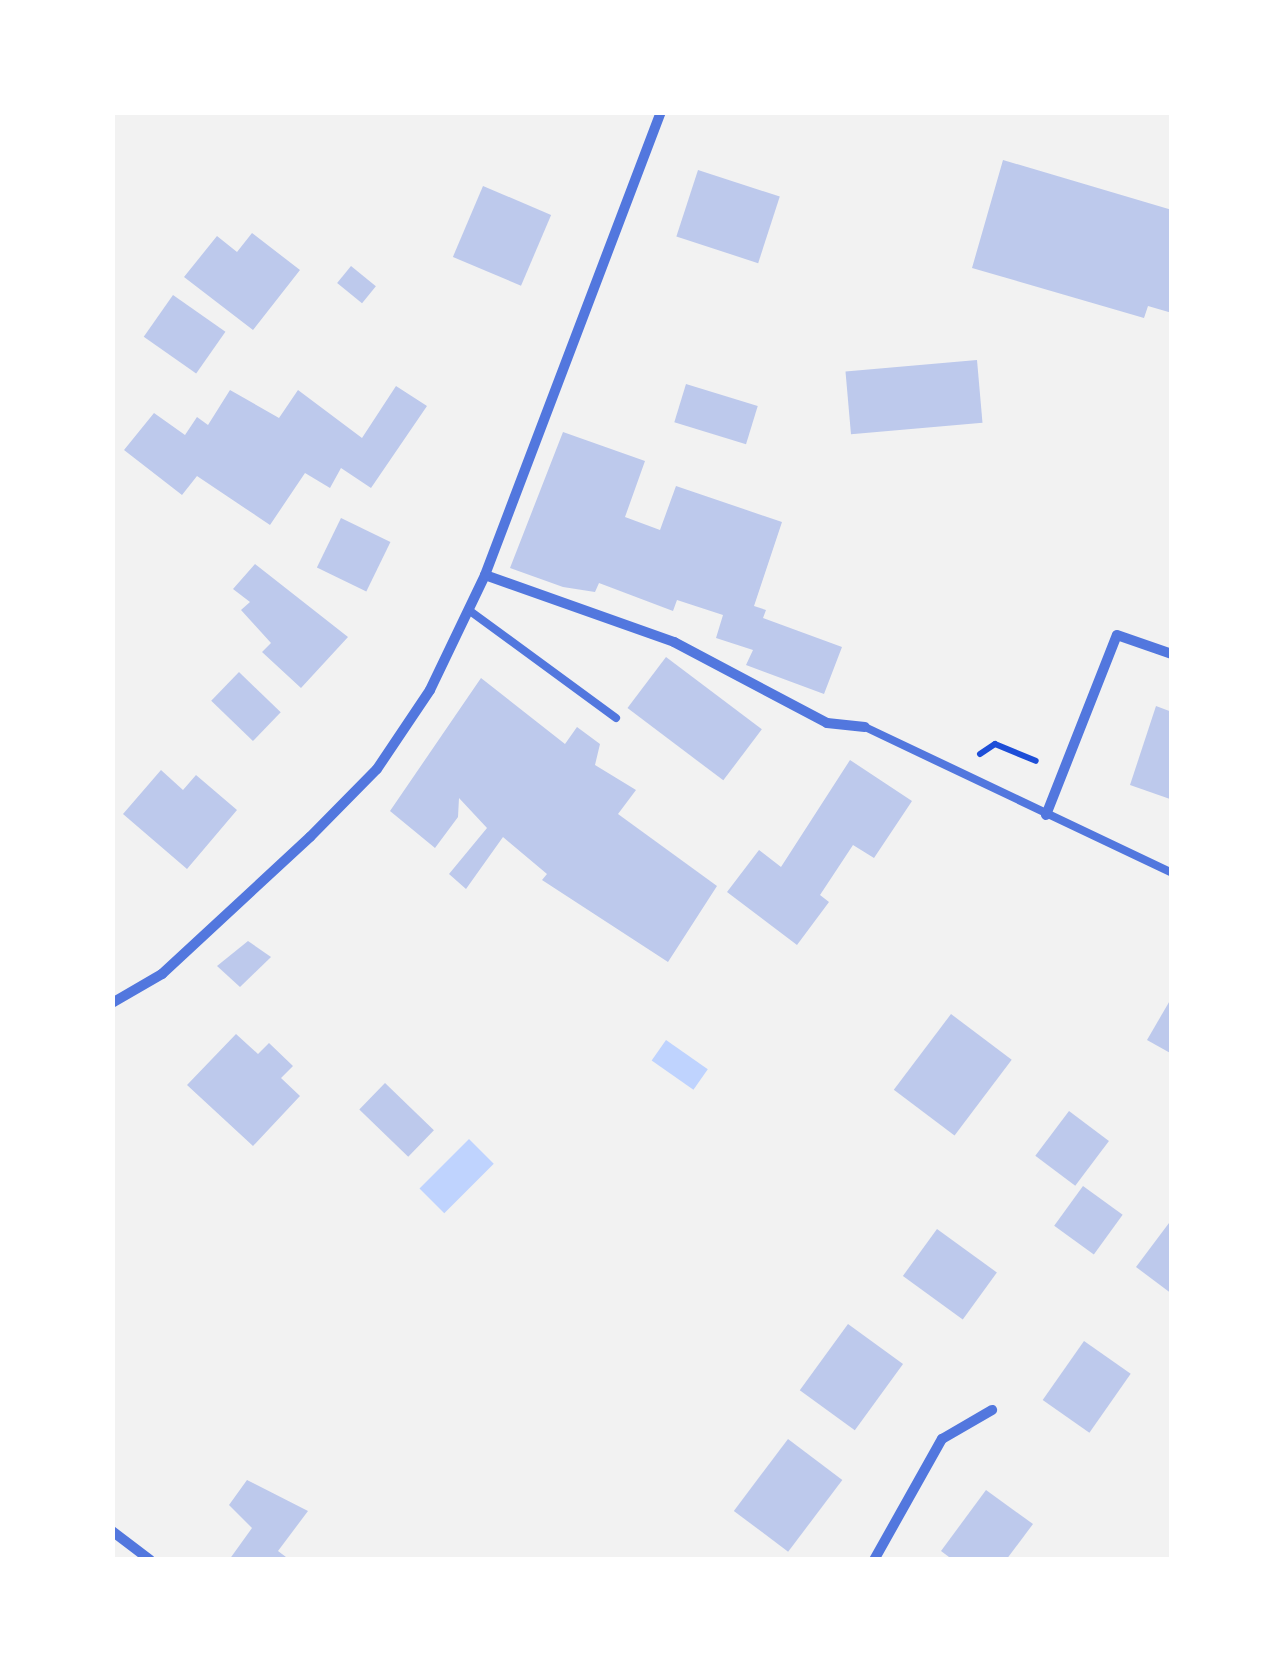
<!DOCTYPE html>
<html>
<head>
<meta charset="utf-8">
<style>
	body { margin:0 }
	#map { position:relative; width:1284px; height:1672px; overflow:hidden; background:#f2f2f2; font-family:"Open Sans",sans-serif }
	div>[style] { position:absolute }
	[style*='--x'] { left:calc(var(--x)*1px); top:calc(var(--y)*1px); width:calc(var(--w)*1px); rotate:calc(var(--a)*1deg) }
	.water>* { inset:0; background:#bfd3fe; transform-origin:0 0 }
	.building>* { inset:0; background:#bdc9ec; transform-origin:0 0 }
	.path>* { height:6px; margin:-3px; padding:0 3px; transform-origin:3px; border-radius:3px; background:#1d4ed8 }
	.service>* { height:8px; margin:-4px; padding:0 4px; transform-origin:4px; border-radius:4px; background:#5277de }
	.minor>* { height:10px; margin:-5px; padding:0 5px; transform-origin:5px; border-radius:5px; background:#5277de }
	span { translate:-50% -50%; white-space:nowrap; text-align:center; line-height:1.15; -webkit-text-stroke:8px #fff; paint-order:stroke }
	.frame { position:absolute; inset:0; border:115px solid #fff; pointer-events:none }
</style>
</head>
<body>
<div id="map">
	<div class="water">
		<i style="left:666px;top:1040px;width:51px;height:25px;rotate:35deg"></i>
		<i style="left:469px;top:1139px;width:35px;height:70px;rotate:45deg"></i>
	</div>
	<div class="building">
		<i style="clip-path:polygon(1003px 160px,1172px 210px,1172px 313px,1148px 306px,1144px 318px,972px 268px)"></i>
		<i style="left:698px;top:170px;width:86px;height:70px;rotate:18deg"></i>
		<i style="left:483px;top:186px;width:74px;height:77px;rotate:23deg"></i>
		<i style="clip-path:polygon(252px 233px,300px 270px,253px 330px,184px 277px,217px 236px,237px 252px)"></i>
		<i style="left:351px;top:266px;width:32px;height:22px;rotate:39deg"></i>
		<i style="left:173px;top:295px;width:64px;height:51px;rotate:35deg"></i>
		<i style="left:977px;top:360px;width:63px;height:132px;rotate:85deg"></i>
		<i style="left:686px;top:384px;width:75px;height:40px;rotate:17deg"></i>
		<i style="clip-path:polygon(396px 386px,427px 406px,371px 488px,341px 468px,330px 488px,305px 473px,270px 525px,197px 476px,182px 495px,124px 450px,154px 413px,185px 435px,197px 417px,208px 425px,230px 390px,279px 418px,298px 390px,362px 438px)"></i>
		<i style="clip-path:polygon(563px 432px,645px 461px,625px 517px,660px 530px,676px 486px,782px 522px,754px 606px,766px 610px,763px 618px,842px 647px,824px 694px,746px 665px,753px 650px,716px 638px,723px 615px,677px 600px,673px 611px,599px 583px,595px 592px,563px 587px,510px 568px)"></i>
		<i style="left:341px;top:518px;width:55px;height:55px;rotate:26deg"></i>
		<i style="clip-path:polygon(255px 564px,348px 637px,301px 688px,262px 652px,271px 643px,241px 610px,250px 602px,233px 589px)"></i>
		<i style="left:666px;top:657px;width:120px;height:64px;rotate:37deg"></i>
		<i style="left:239px;top:672px;width:58px;height:40px;rotate:44deg"></i>
		<i style="clip-path:polygon(481px 678px,565px 744px,577px 727px,600px 744px,595px 765px,636px 790px,618px 814px,717px 886px,668px 962px,542px 880px,547px 874px,503px 837px,466px 889px,449px 874px,487px 828px,459px 798px,458px 817px,435px 848px,390px 811px)"></i>
		<i style="clip-path:polygon(1156px 706px,1172px 712px,1170px 799px,1130px 785px)"></i>
		<i style="clip-path:polygon(850px 760px,912px 801px,874px 858px,853px 845px,820px 895px,829px 902px,797px 945px,727px 892px,759px 850px,781px 867px)"></i>
		<i style="clip-path:polygon(161px 770px,183px 790px,196px 775px,237px 810px,187px 869px,123px 814px)"></i>
		<i style="clip-path:polygon(248px 941px,271px 957px,240px 987px,217px 966px)"></i>
		<i style="clip-path:polygon(1172px 997px,1172px 1054px,1147px 1040px)"></i>
		<i style="left:951px;top:1014px;width:76px;height:95px;rotate:37deg"></i>
		<i style="clip-path:polygon(236px 1034px,258px 1054px,269px 1043px,293px 1066px,281px 1078px,300px 1096px,253px 1146px,187px 1085px)"></i>
		<i style="left:385px;top:1083px;width:68px;height:37px;rotate:44deg"></i>
		<i style="left:1069px;top:1111px;width:50px;height:56px;rotate:37deg"></i>
		<i style="left:1083px;top:1186px;width:49px;height:49px;rotate:36deg"></i>
		<i style="clip-path:polygon(1172px 1219px,1172px 1294px,1136px 1267px)"></i>
		<i style="left:937px;top:1229px;width:74px;height:58px;rotate:36deg"></i>
		<i style="left:848px;top:1324px;width:68px;height:82px;rotate:36deg"></i>
		<i style="left:1084px;top:1341px;width:57px;height:72px;rotate:35deg"></i>
		<i style="left:788px;top:1439px;width:68px;height:90px;rotate:37deg"></i>
		<i style="clip-path:polygon(247px 1480px,308px 1511px,278px 1551px,290px 1560px,229px 1560px,252px 1528px,229px 1505px)"></i>
		<i style="clip-path:polygon(986px 1490px,1033px 1524px,1006px 1560px,953px 1560px,941px 1551px)"></i>
	</div>
	<div class="path">
		<i style="--x:980;--y:754;--w:18;--a:-34"></i>
		<i style="--x:995;--y:744;--w:44;--a:22.5"></i>
	</div>
	<div class="service">
		<i style="--x:470;--y:611;--w:181;--a:36.2"></i>
		<i style="--x:865;--y:727;--w:340;--a:25.4"></i>
	</div>
	<div class="minor">
		<i style="--x:485;--y:575;--w:201;--a:19.5"></i>
		<i style="--x:674;--y:642;--w:173;--a:27.9"></i>
		<i style="--x:827;--y:723;--w:38;--a:6"></i>
		<i style="--x:1046;--y:815;--w:193;--a:-68.5"></i>
		<i style="--x:1117;--y:635;--w:58;--a:19.1"></i>
		<i style="--x:112;--y:1003;--w:58;--a:-30.1"></i>
		<i style="--x:162;--y:974;--w:202;--a:-42.8"></i>
		<i style="--x:310;--y:837;--w:95;--a:-45.4"></i>
		<i style="--x:377;--y:769;--w:95;--a:-56.1"></i>
		<i style="--x:430;--y:690;--w:127;--a:-64.4"></i>
		<i style="--x:485;--y:575;--w:495;--a:-69.2"></i>
		<i style="--x:112;--y:1531;--w:48;--a:37.3"></i>
		<i style="--x:874;--y:1560;--w:139;--a:-60.7"></i>
		<i style="--x:942;--y:1439;--w:58;--a:-30.1"></i>
	</div>
	<div class="frame"></div>
</div>
</body>
</html>
